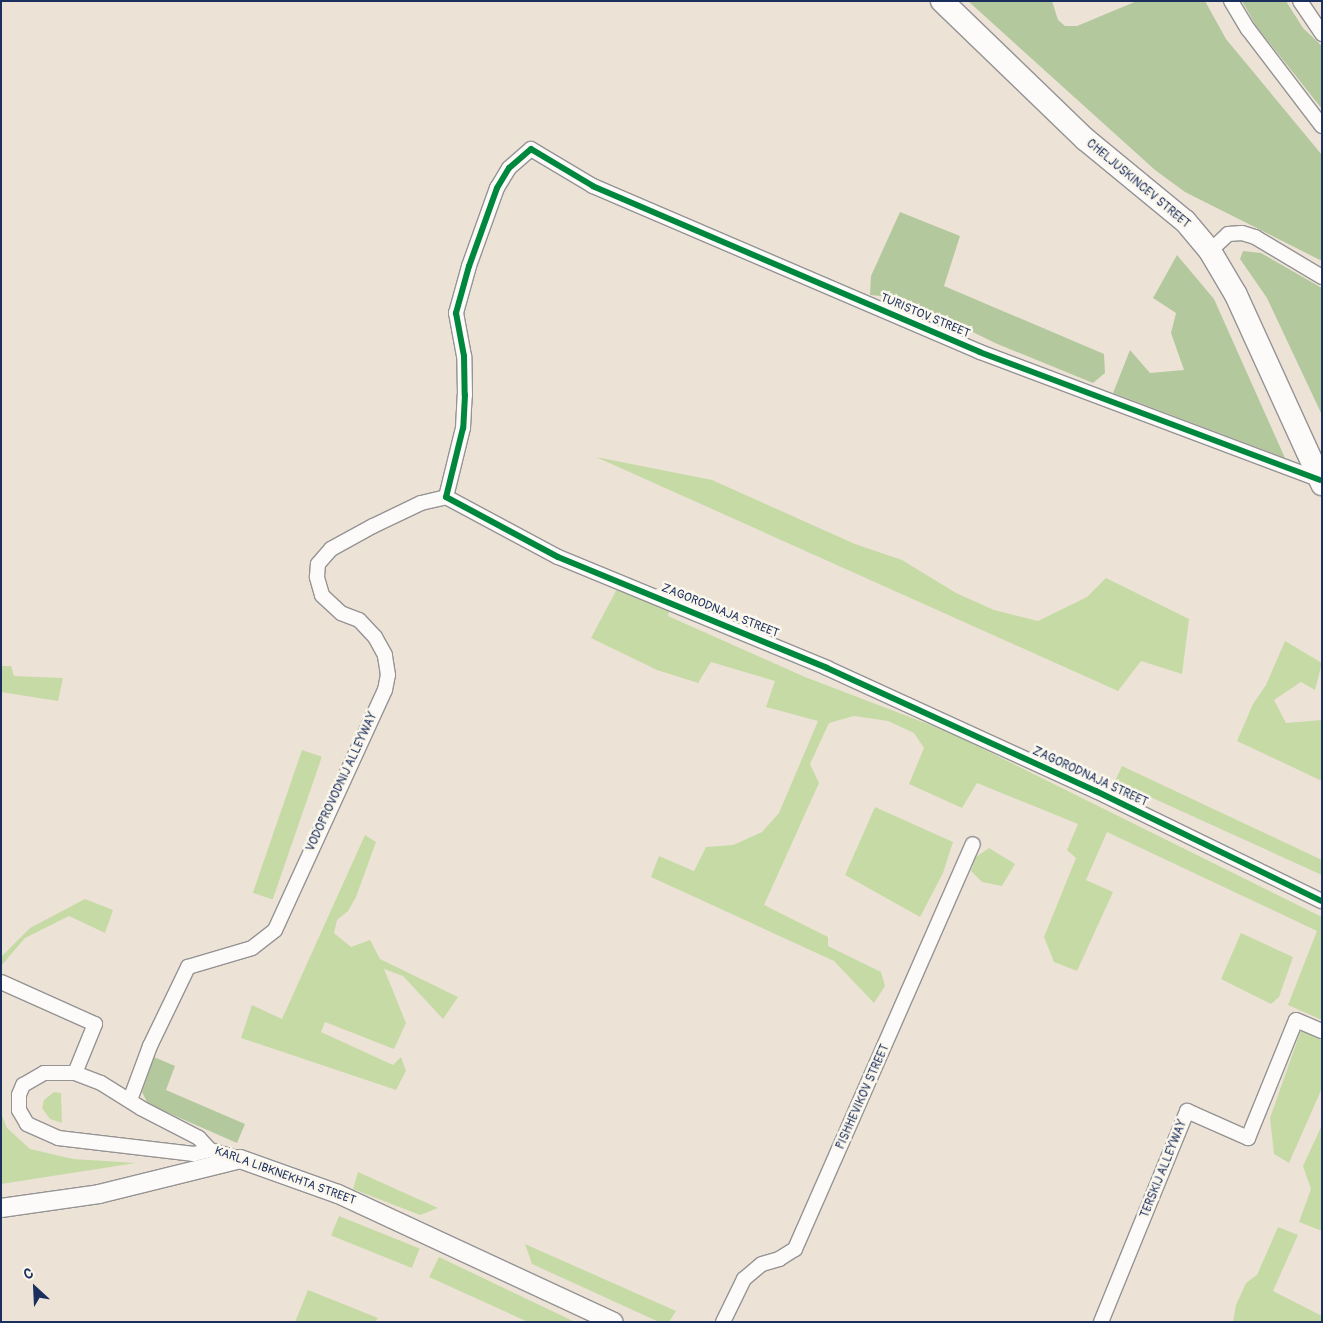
<!DOCTYPE html>
<html>
<head>
<meta charset="utf-8">
<style>
	body { margin:0 }
	#map { position:relative; width:1323px; height:1323px; overflow:hidden; background:#ece3d6; font-family:Pangolin,sans-serif }
	div>[style] { position:absolute }
	[style*='--x'] { left:calc(var(--x)*1px); top:calc(var(--y)*1px); width:calc(var(--w)*1px); rotate:calc(var(--a)*1deg) }
	.green>* { inset:0; background:#c6daa6; transform-origin:0 0 }
	.forest>* { inset:0; background:#b3c99d }
	.roads { filter:drop-shadow(1px 0 #959394) drop-shadow(-1px 0 #959394) drop-shadow(0 1px #959394) drop-shadow(0 -1px #959394) }
	.minor>* { height:14px; margin:-7px; padding:0 7px; transform-origin:7px; border-radius:7px; background:#fcfbf9 }
	.tertiary>* { height:18px; margin:-9px; padding:0 9px; transform-origin:9px; border-radius:9px; background:#fcfbf9 }
	.primary>* { height:22px; margin:-11px; padding:0 11px; transform-origin:11px; border-radius:11px; background:#fcfbf9 }
	.cycleway>* { height:6px; margin:-3px; padding:0 3px; transform-origin:3px; border-radius:3px; background:#00873e }
	span { translate:-50% -50%; white-space:nowrap; text-align:center; line-height:1.15; -webkit-text-stroke:5px #fbf7ec; paint-order:stroke }
	.street-label { font-size:12px; color:#1b2f5e }
	.frame { position:absolute; inset:0; border:2px solid #1b2f5e; pointer-events:none }
	.north { position:absolute; left:10px; top:1263px; width:50px; height:50px; -webkit-text-stroke:4px #fbf7ec; paint-order:stroke; rotate:335deg; font-size:14px; font-weight:700; line-height:20px; text-align:center; color:#1b2f5e }
	.north::after { content:''; display:block; margin:auto; width:18px; height:22px; background:#1b2f5e; clip-path:polygon(50% 0,100% 100%,50% 72%,0 100%) }
</style>
</head>
<body>
<div id="map">
	<div class="green">
		<i style="clip-path:polygon(596px 457px,712px 480px,855px 544px,902px 560px,956px 593px,994px 610px,1038px 621px,1087px 597px,1106px 578px,1189px 619px,1182px 674px,1141px 661px,1118px 691px)"></i>
		<i style="clip-path:polygon(617px 589px,670px 609px,668px 616px,805px 677px,949px 732px,1322px 917px,1322px 1020px,1288px 1005px,1317px 931px,1107px 832px,1086px 880px,1113px 892px,1077px 971px,1054px 962px,1044px 937px,1076px 858px,1067px 850px,1078px 824px,977px 783px,962px 808px,909px 784px,924px 748px,914px 733px,888px 721px,854px 716px,829px 723px,810px 764px,819px 783px,764px 905px,828px 937px,828px 946px,881px 972px,885px 986px,874px 1003px,834px 961px,651px 877px,659px 856px,694px 871px,706px 847px,733px 845px,762px 832px,779px 813px,818px 721px,766px 707px,775px 681px,711px 662px,698px 683px,657px 670px,591px 638px)"></i>
		<i style="clip-path:polygon(1285px 641px,1322px 663px,1315px 690px,1301px 682px,1274px 700px,1286px 723px,1322px 720px,1322px 781px,1237px 741px,1253px 704px,1266px 685px)"></i>
		<i style="clip-path:polygon(1px 666px,11px 666px,14px 676px,63px 678px,58px 701px,1px 692px)"></i>
		<i style="left:302px;top:750px;width:21px;height:151px;rotate:19deg"></i>
		<i style="clip-path:polygon(1122px 766px,1322px 860px,1322px 875px,1115px 781px)"></i>
		<i style="clip-path:polygon(875px 807px,953px 842px,943px 873px,920px 917px,845px 875px)"></i>
		<i style="clip-path:polygon(365px 835px,376px 842px,356px 897px,348px 911px,337px 920px,334px 933px,351px 947px,370px 940px,380px 959px,458px 997px,443px 1019px,403px 976px,384px 969px,406px 1023px,394px 1049px,325px 1022px,321px 1032px,393px 1065px,401px 1057px,406px 1071px,396px 1090px,241px 1038px,252px 1005px,282px 1019px)"></i>
		<i style="clip-path:polygon(989px 848px,1015px 864px,1002px 886px,982px 882px,971px 871px,976px 857px)"></i>
		<i style="clip-path:polygon(85px 899px,113px 910px,105px 933px,69px 916px,25px 938px,1px 966px,1px 957px,30px 928px)"></i>
		<i style="clip-path:polygon(1241px 933px,1293px 957px,1279px 997px,1271px 1004px,1221px 979px)"></i>
		<i style="clip-path:polygon(1301px 1030px,1322px 1040px,1322px 1088px,1289px 1163px,1274px 1154px,1270px 1118px)"></i>
		<i style="clip-path:polygon(54px 1092px,61px 1093px,62px 1123px,50px 1119px,42px 1108px,44px 1100px)"></i>
		<i style="clip-path:polygon(1px 1113px,7px 1128px,30px 1149px,73px 1159px,136px 1163px,1px 1184px)"></i>
		<i style="clip-path:polygon(1322px 1125px,1322px 1231px,1299px 1222px,1311px 1189px,1303px 1166px)"></i>
		<i style="clip-path:polygon(358px 1172px,438px 1208px,420px 1215px,353px 1189px)"></i>
		<i style="left:339px;top:1216px;width:87px;height:21px;rotate:22deg"></i>
		<i style="clip-path:polygon(1278px 1227px,1298px 1235px,1273px 1291px,1322px 1316px,1322px 1322px,1233px 1322px,1236px 1305px,1246px 1283px,1257px 1275px)"></i>
		<i style="clip-path:polygon(525px 1244px,676px 1311px,669px 1322px,659px 1322px,532px 1264px)"></i>
		<i style="clip-path:polygon(439px 1257px,575px 1322px,528px 1322px,429px 1277px)"></i>
		<i style="clip-path:polygon(308px 1290px,378px 1318px,375px 1322px,295px 1322px)"></i>
	</div>
	<div class="forest">
		<i style="clip-path:polygon(968px 1px,1052px 1px,1058px 20px,1065px 26px,1077px 26px,1137px 1px,1205px 1px,1226px 39px,1322px 155px,1322px 261px,1185px 192px,1155px 170px)"></i>
		<i style="clip-path:polygon(1242px 1px,1286px 1px,1303px 28px,1322px 46px,1322px 109px,1256px 26px)"></i>
		<i style="clip-path:polygon(900px 212px,960px 236px,944px 286px,1104px 354px,1105px 373px,1093px 383px,995px 343px,904px 298px,870px 295px,871px 276px)"></i>
		<i style="clip-path:polygon(1243px 251px,1261px 253px,1322px 288px,1322px 415px,1267px 298px,1240px 259px)"></i>
		<i style="clip-path:polygon(1177px 255px,1214px 299px,1285px 458px,1113px 393px,1130px 350px,1150px 373px,1184px 370px,1171px 333px,1176px 313px,1153px 298px)"></i>
		<i style="clip-path:polygon(154px 1057px,175px 1066px,166px 1090px,245px 1124px,237px 1143px,148px 1104px,142px 1092px)"></i>
	</div>
	<div class="roads">
		<div class="minor">
			<i style="--x:1231;--y:1;--w:33;--a:59"></i>
			<i style="--x:1248;--y:29;--w:122;--a:52.7"></i>
			<i style="--x:1300;--y:1;--w:40;--a:56"></i>
			<i style="--x:1210;--y:251;--w:25;--a:-43"></i>
			<i style="--x:1228;--y:234;--w:14;--a:-4"></i>
			<i style="--x:1242;--y:233;--w:14;--a:17"></i>
			<i style="--x:1255;--y:237;--w:78;--a:30.8"></i>
			<i style="--x:446;--y:497;--w:71;--a:-76.2"></i>
			<i style="--x:463;--y:428;--w:33;--a:-87"></i>
			<i style="--x:465;--y:395;--w:39;--a:-91"></i>
			<i style="--x:464;--y:356;--w:44;--a:-100.5"></i>
			<i style="--x:456;--y:313;--w:49;--a:-74.5"></i>
			<i style="--x:469;--y:266;--w:83;--a:-70.3"></i>
			<i style="--x:497;--y:188;--w:23;--a:-59"></i>
			<i style="--x:509;--y:168;--w:29;--a:-41"></i>
			<i style="--x:531;--y:149;--w:72;--a:30.8"></i>
			<i style="--x:593;--y:186;--w:421;--a:23.2"></i>
			<i style="--x:980;--y:352;--w:363;--a:20.6"></i>
			<i style="--x:446;--y:497;--w:127;--a:28.2"></i>
			<i style="--x:558;--y:557;--w:291;--a:22.4"></i>
			<i style="--x:827;--y:668;--w:296;--a:24.6"></i>
			<i style="--x:1096;--y:791;--w:251;--a:26"></i>
			<i style="--x:1;--y:982;--w:103;--a:24.1"></i>
			<i style="--x:95;--y:1024;--w:53;--a:112.2"></i>
			<i style="--x:130;--y:1100;--w:58;--a:-69.7"></i>
			<i style="--x:150;--y:1046;--w:88;--a:-64.3"></i>
			<i style="--x:188;--y:967;--w:67;--a:-16.5"></i>
			<i style="--x:252;--y:948;--w:29;--a:-38"></i>
			<i style="--x:275;--y:930;--w:264;--a:-65.4"></i>
			<i style="--x:385;--y:690;--w:15;--a:-79"></i>
			<i style="--x:388;--y:675;--w:20;--a:-99"></i>
			<i style="--x:385;--y:655;--w:21;--a:-119"></i>
			<i style="--x:375;--y:637;--w:23;--a:-133"></i>
			<i style="--x:359;--y:620;--w:19;--a:-159"></i>
			<i style="--x:341;--y:613;--w:26;--a:-137"></i>
			<i style="--x:322;--y:595;--w:19;--a:-106"></i>
			<i style="--x:317;--y:577;--w:13;--a:-86"></i>
			<i style="--x:318;--y:564;--w:20;--a:-49"></i>
			<i style="--x:331;--y:549;--w:48;--a:-28.7"></i>
			<i style="--x:373;--y:526;--w:53;--a:-25.6"></i>
			<i style="--x:421;--y:503;--w:26;--a:-13"></i>
			<i style="--x:210;--y:1150;--w:16;--a:-133"></i>
			<i style="--x:199;--y:1138;--w:65;--a:-152.7"></i>
			<i style="--x:141;--y:1108;--w:47;--a:-148"></i>
			<i style="--x:101;--y:1083;--w:28;--a:-159"></i>
			<i style="--x:75;--y:1073;--w:31;--a:180"></i>
			<i style="--x:44;--y:1073;--w:24;--a:150"></i>
			<i style="--x:23;--y:1085;--w:11;--a:112"></i>
			<i style="--x:19;--y:1095;--w:15;--a:90"></i>
			<i style="--x:19;--y:1110;--w:16;--a:60"></i>
			<i style="--x:27;--y:1124;--w:34;--a:24"></i>
			<i style="--x:58;--y:1138;--w:137;--a:6.7"></i>
			<i style="--x:194;--y:1154;--w:16;--a:-14"></i>
			<i style="--x:210;--y:1150;--w:31;--a:17"></i>
			<i style="--x:723;--y:1322;--w:48;--a:-64"></i>
			<i style="--x:744;--y:1279;--w:23;--a:-40"></i>
			<i style="--x:762;--y:1264;--w:18;--a:-16"></i>
			<i style="--x:779;--y:1259;--w:19;--a:-32"></i>
			<i style="--x:795;--y:1249;--w:442;--a:-66.3"></i>
			<i style="--x:1101;--y:1322;--w:228;--a:-67.8"></i>
			<i style="--x:1187;--y:1111;--w:67;--a:23.9"></i>
			<i style="--x:1248;--y:1138;--w:127;--a:-67.9"></i>
			<i style="--x:1296;--y:1020;--w:28;--a:23"></i>
		</div>
		<div class="tertiary">
			<i style="--x:1;--y:1208;--w:99;--a:-8.1"></i>
			<i style="--x:99;--y:1194;--w:145;--a:-13.9"></i>
			<i style="--x:240;--y:1159;--w:104;--a:19.7"></i>
			<i style="--x:338;--y:1194;--w:304;--a:24.9"></i>
		</div>
		<div class="primary">
			<i style="--x:942;--y:1;--w:199;--a:44"></i>
			<i style="--x:1085;--y:139;--w:129;--a:39.4"></i>
			<i style="--x:1185;--y:221;--w:39;--a:50"></i>
			<i style="--x:1210;--y:251;--w:51;--a:59.4"></i>
			<i style="--x:1236;--y:295;--w:208;--a:65.5"></i>
		</div>
	</div>
	<div class="cycleway">
		<i style="--x:1320;--y:480;--w:363;--a:-159.4"></i>
		<i style="--x:980;--y:352;--w:421;--a:-156.8"></i>
		<i style="--x:593;--y:186;--w:72;--a:-149.2"></i>
		<i style="--x:531;--y:149;--w:29;--a:139"></i>
		<i style="--x:509;--y:168;--w:23;--a:121"></i>
		<i style="--x:497;--y:188;--w:83;--a:109.7"></i>
		<i style="--x:469;--y:266;--w:49;--a:105.5"></i>
		<i style="--x:456;--y:313;--w:44;--a:79.5"></i>
		<i style="--x:464;--y:356;--w:39;--a:89"></i>
		<i style="--x:465;--y:395;--w:33;--a:93"></i>
		<i style="--x:463;--y:428;--w:71;--a:103.8"></i>
		<i style="--x:446;--y:497;--w:127;--a:28.2"></i>
		<i style="--x:558;--y:557;--w:291;--a:22.4"></i>
		<i style="--x:827;--y:668;--w:296;--a:24.6"></i>
		<i style="--x:1096;--y:791;--w:251;--a:26"></i>
	</div>
	<div class="street-label">
		<span style="left:1138px;top:184px;rotate:40deg">CHELJUSKINCEV STREET</span>
		<span style="left:925px;top:316px;rotate:23deg">TURISTOV STREET</span>
		<span style="left:720px;top:611px;rotate:22deg">ZAGORODNAJA STREET</span>
		<span style="left:1090px;top:777px;rotate:25deg">ZAGORODNAJA STREET</span>
		<span style="left:342px;top:782px;rotate:-65deg">VODOPROVODNIJ ALLEYWAY</span>
		<span style="left:863px;top:1097px;rotate:-66deg">PISHHEVIKOV STREET</span>
		<span style="left:1164px;top:1169px;rotate:-68deg">TERSKIJ ALLEYWAY</span>
		<span style="left:285px;top:1176px;rotate:20deg">KARLA LIBKNEKHTA STREET</span>
	</div>
	<div class="frame"></div>
	<div class="north">С</div>
</div>
</body>
</html>
